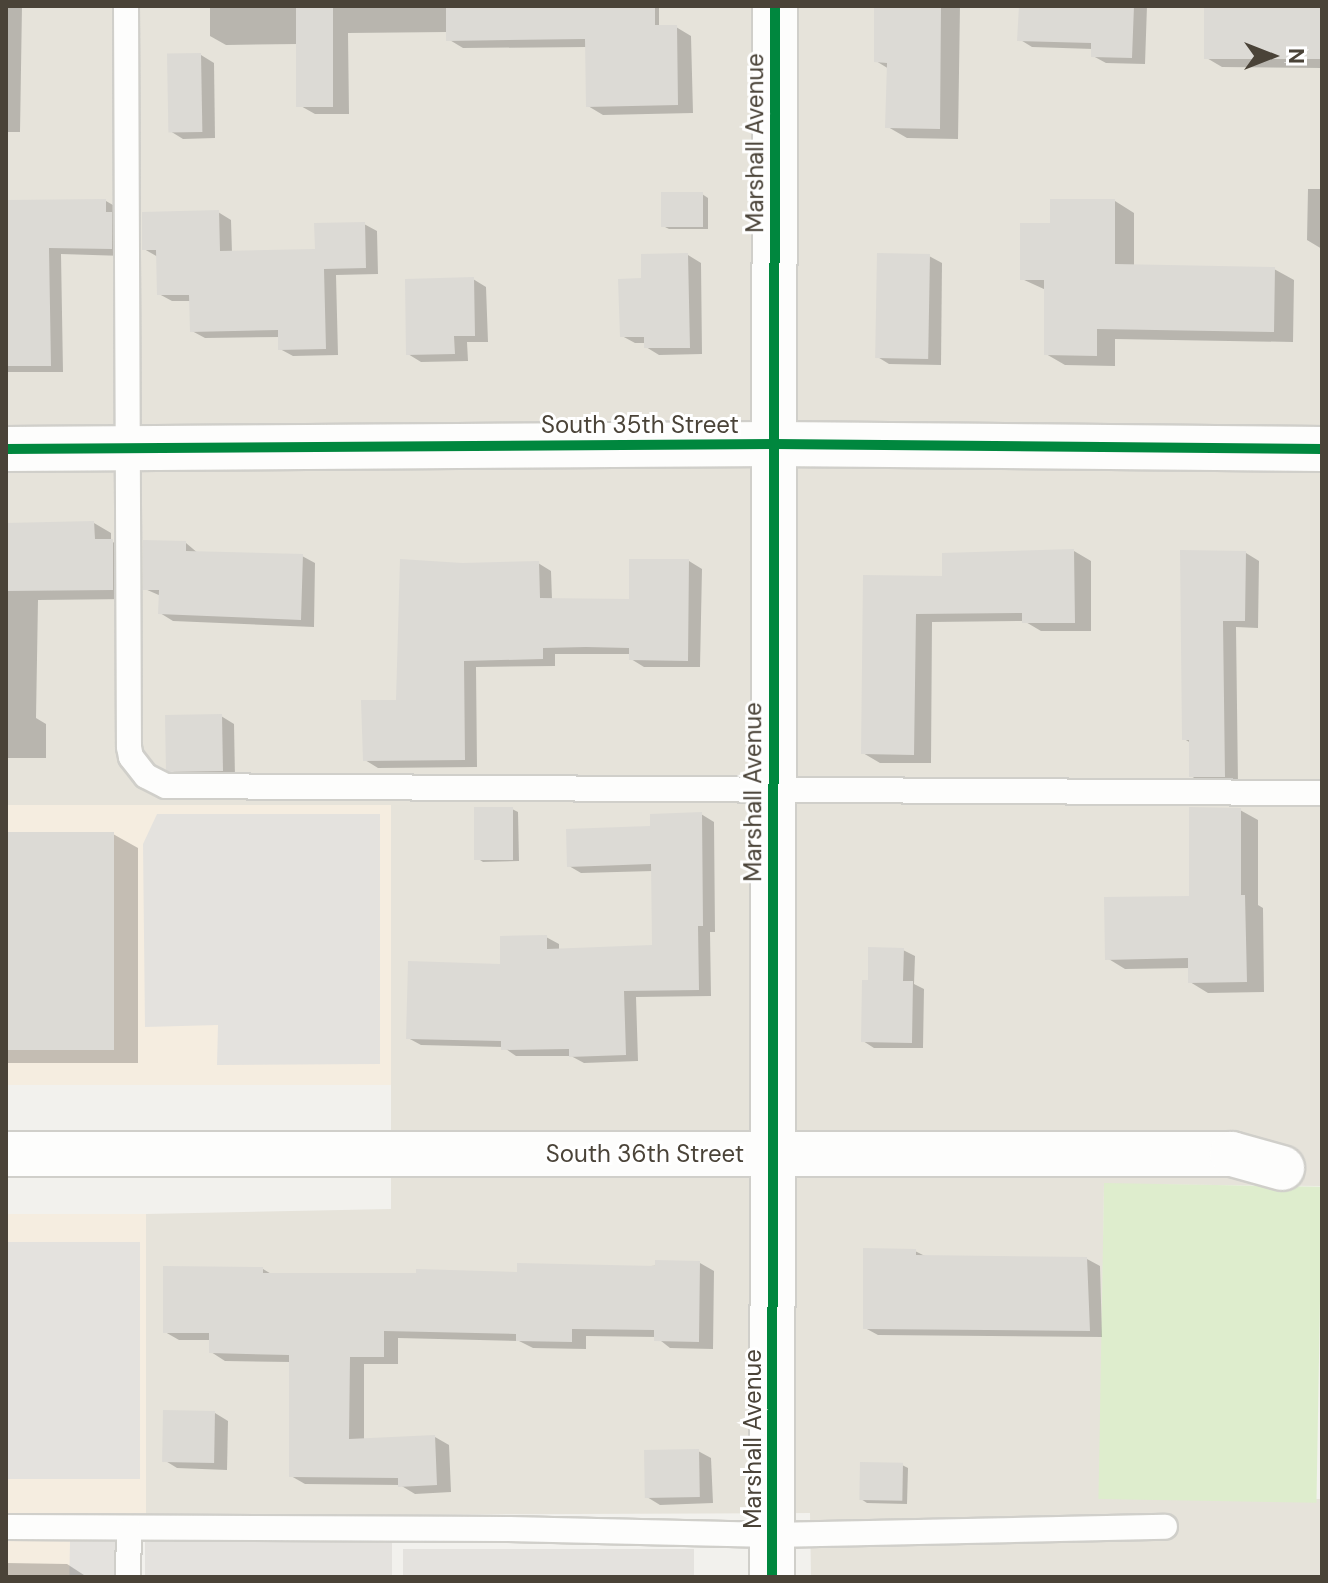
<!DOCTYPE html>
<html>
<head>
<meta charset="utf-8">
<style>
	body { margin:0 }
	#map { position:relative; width:1328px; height:1583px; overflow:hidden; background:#f2f1ed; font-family:"DM Sans",sans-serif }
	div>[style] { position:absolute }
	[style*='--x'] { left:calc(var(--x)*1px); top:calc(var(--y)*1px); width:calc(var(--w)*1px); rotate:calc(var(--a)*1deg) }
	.residential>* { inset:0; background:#e6e3da }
	.commercial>* { inset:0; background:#f5ede0; transform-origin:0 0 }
	.green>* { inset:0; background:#deedcd; transform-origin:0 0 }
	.parking>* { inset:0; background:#e4e2de; transform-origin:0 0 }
	.shadow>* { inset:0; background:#0003 }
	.building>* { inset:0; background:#dcdad5; transform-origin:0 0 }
	.roads { filter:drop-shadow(2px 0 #d0cfca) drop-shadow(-2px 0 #d0cfca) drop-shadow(0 2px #d0cfca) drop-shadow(0 -2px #d0cfca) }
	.service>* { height:24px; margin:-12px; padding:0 12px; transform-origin:12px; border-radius:12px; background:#fdfdfc }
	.minor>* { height:44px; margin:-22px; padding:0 22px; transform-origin:22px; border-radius:22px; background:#fdfdfc }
	.cycleway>* { height:10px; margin:-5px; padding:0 5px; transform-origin:5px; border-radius:5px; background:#00873e }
	span { translate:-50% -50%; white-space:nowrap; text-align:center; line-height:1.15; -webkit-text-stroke:6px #fff; paint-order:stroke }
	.street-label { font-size:24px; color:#4a4338 }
	.frame { position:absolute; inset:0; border:8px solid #4a4338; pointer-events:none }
	.north { position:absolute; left:1232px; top:16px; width:80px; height:80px; -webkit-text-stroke:6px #fff; paint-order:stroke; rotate:90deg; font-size:22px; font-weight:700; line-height:32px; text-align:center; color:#4a4338 }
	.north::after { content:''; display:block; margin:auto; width:28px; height:36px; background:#4a4338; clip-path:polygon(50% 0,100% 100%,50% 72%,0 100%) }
</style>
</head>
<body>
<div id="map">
	<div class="residential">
		<i style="clip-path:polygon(6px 6px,1322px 6px,1322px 1186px,1104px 1184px,1100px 1498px,1322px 1499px,1322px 1577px,811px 1577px,810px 1513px,146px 1516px,146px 1214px,391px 1209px,391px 805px,6px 807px)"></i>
	</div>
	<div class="commercial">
		<i style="left:391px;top:805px;width:280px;height:385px;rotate:90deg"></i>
		<i style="left:6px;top:1214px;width:140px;height:299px"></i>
		<i style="left:6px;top:1540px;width:114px;height:37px;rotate:1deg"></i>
	</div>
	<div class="green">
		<i style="left:1104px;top:1183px;width:218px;height:316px;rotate:1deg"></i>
	</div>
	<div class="parking">
		<i style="clip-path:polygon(157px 814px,380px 814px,380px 1064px,217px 1065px,218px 1025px,145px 1027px,143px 844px)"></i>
		<i style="left:140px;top:1242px;width:237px;height:134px;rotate:90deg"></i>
		<i style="left:70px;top:1541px;width:50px;height:36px;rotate:1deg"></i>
		<i style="left:145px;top:1542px;width:247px;height:35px"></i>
		<i style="left:403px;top:1549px;width:291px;height:28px"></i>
	</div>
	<div class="shadow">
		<i style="clip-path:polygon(6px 6px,22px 6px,20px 132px,7px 132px,7px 202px,106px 201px,118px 208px,124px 256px,61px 254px,63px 372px,6px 372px)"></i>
		<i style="clip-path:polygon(210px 6px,659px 6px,659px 27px,676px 27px,691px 36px,693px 113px,603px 115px,588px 106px,587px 47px,463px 48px,448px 39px,448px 32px,348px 33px,349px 114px,315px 114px,299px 105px,298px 44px,226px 45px,210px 36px)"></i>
		<i style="clip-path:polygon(876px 6px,960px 6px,958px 139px,907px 138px,888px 127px,889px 69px,876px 61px)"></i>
		<i style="clip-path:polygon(1021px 6px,1147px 6px,1145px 64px,1106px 63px,1093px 56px,1093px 49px,1032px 47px,1019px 39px)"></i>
		<i style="clip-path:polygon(1206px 6px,1322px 6px,1322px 68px,1222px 67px,1205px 57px)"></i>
		<i style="clip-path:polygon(201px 55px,214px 63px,215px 138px,183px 139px,170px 131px)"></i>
		<i style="clip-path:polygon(1322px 185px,1322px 249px,1307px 240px,1308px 189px,1322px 189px)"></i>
		<i style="clip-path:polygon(702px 194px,708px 198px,708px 229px,669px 229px,663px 226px)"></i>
		<i style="clip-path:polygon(1115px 201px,1134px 213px,1134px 266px,1274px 269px,1294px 280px,1293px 342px,1115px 339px,1115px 366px,1065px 365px,1046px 354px,1046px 290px,1022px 279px,1052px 225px)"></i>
		<i style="clip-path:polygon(218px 212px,231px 220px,232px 253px,317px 251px,364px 224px,377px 231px,378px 274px,336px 275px,338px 355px,293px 356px,280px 349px,280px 337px,205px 338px,192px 331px,191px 301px,172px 301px,159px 294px,158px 257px,144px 249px)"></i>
		<i style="clip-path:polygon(688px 255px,701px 263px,702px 354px,659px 355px,646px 347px,646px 343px,635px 343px,622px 336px,643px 280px)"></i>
		<i style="clip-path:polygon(929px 256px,942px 263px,941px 365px,889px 364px,876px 356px)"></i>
		<i style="clip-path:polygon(473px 279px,486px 287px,488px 342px,467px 342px,468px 361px,421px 362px,408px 354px)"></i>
		<i style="clip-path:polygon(94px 523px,111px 533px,111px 541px,129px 551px,130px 599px,38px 600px,36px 718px,46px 724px,46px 758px,6px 758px,6px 525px)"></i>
		<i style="clip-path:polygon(186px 543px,199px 554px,302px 556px,315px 563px,314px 627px,173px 621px,160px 613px,161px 596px,145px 589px)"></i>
		<i style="clip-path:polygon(1074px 551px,1091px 561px,1091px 631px,1041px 631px,1024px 621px,932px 622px,931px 763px,880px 763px,863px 753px,864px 577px,944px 578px)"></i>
		<i style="clip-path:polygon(1182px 552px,1246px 553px,1259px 561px,1258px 628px,1236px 627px,1238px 784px,1204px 784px,1191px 776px,1191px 743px,1184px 739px)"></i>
		<i style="clip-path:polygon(689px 561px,702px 569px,700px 667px,644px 667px,631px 659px,631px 654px,555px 654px,555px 666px,476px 667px,477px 767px,378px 768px,365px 760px,398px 702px,462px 565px,538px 563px,551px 571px,552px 600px,631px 601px)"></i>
		<i style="clip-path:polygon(221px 716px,234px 724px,235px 778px,181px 776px,168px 768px)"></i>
		<i style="clip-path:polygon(512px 809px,518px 812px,519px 861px,483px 862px,477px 858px)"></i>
		<i style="clip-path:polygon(1240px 810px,1258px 820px,1258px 905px,1263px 908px,1264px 992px,1208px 993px,1190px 982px,1190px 968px,1125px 969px,1107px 958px,1191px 898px)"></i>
		<i style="clip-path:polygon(701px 814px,714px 822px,715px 932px,710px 932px,711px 996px,636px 997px,638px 1061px,584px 1063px,571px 1056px,516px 1056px,503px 1047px,421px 1045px,408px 1038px,502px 966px,546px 937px,559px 944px,559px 951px,654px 947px,653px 871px,581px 873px,569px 866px,652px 828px)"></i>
		<i style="clip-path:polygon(6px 834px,113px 834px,138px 848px,138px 1063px,6px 1063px)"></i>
		<i style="clip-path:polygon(903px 950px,915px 956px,914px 984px,924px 989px,923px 1048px,874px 1048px,863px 1041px,870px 982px)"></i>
		<i style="clip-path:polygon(915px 1251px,927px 1257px,1087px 1259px,1100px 1266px,1102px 1337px,878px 1335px,865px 1328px)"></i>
		<i style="clip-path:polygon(6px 1256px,7px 1256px,8px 1477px,6px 1477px)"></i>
		<i style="clip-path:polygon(700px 1263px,714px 1271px,713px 1349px,670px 1348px,656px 1337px,586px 1336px,586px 1349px,533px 1348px,519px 1341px,398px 1338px,398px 1364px,364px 1364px,364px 1440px,435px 1437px,449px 1445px,451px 1492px,415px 1494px,400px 1485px,305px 1484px,291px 1476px,291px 1362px,225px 1361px,211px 1352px,211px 1340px,179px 1340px,165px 1332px,263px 1269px,273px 1275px,519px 1274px)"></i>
		<i style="clip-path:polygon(215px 1413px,228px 1421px,227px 1470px,177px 1468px,164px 1460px)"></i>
		<i style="clip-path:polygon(698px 1451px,711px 1458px,713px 1503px,660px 1505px,647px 1497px)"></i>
		<i style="clip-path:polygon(902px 1465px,908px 1468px,907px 1504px,867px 1503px,861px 1499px)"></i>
		<i style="clip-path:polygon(6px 1563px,67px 1564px,87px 1577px,6px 1577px)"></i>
	</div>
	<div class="building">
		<i style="left:296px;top:6px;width:37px;height:101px"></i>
		<i style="clip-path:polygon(446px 6px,655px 6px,655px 25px,677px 25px,678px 105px,586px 107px,585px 39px,446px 41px)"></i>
		<i style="clip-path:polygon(874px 6px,941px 6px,940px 129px,885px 128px,887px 63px,874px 62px)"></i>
		<i style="clip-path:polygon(1019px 6px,1134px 6px,1132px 58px,1091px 57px,1091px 43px,1017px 41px)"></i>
		<i style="left:1204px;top:6px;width:118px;height:53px"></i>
		<i style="left:201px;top:53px;width:79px;height:34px;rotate:89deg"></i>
		<i style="left:703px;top:192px;width:35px;height:42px;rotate:90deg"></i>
		<i style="clip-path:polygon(106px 199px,106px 212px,112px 212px,112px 249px,49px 248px,51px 366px,6px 366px,6px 200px)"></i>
		<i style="clip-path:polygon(1050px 199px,1115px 199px,1115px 264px,1275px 267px,1274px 332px,1097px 329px,1097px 356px,1044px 355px,1044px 280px,1020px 280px,1020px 223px,1050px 223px)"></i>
		<i style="clip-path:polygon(219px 210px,220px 251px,315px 249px,314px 223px,365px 222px,366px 268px,324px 269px,326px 349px,278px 350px,278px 330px,190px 332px,189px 295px,157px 295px,156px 250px,142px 250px,142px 212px)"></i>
		<i style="clip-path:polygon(688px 253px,690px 348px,644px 348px,644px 337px,620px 337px,618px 279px,641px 278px,641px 254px)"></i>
		<i style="left:877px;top:253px;width:53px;height:105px;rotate:1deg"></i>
		<i style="clip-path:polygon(474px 277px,475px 336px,454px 336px,455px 354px,406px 355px,405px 279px)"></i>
		<i style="clip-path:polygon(94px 521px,95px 539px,113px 539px,113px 590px,6px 591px,6px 523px)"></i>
		<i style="clip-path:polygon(143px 540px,186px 541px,186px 551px,303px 554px,301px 620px,158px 614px,159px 590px,143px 590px)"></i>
		<i style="clip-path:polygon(1074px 549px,1075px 623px,1022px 623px,1022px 613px,916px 614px,914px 755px,861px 754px,863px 575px,942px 576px,942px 553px)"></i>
		<i style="clip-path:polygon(1180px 550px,1246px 551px,1245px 621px,1223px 621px,1225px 777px,1189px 777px,1189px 740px,1182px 740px)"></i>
		<i style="clip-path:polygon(400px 559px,462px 563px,539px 561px,540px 598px,629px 599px,629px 559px,689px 559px,688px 661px,629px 660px,629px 648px,586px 647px,543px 648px,543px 659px,464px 661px,465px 760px,363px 761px,361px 700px,396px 700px)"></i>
		<i style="left:222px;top:714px;width:57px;height:57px;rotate:89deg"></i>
		<i style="left:474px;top:807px;width:39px;height:53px"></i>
		<i style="clip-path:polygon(1189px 807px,1241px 808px,1241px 895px,1245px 895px,1247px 982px,1188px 983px,1188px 958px,1105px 960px,1104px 897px,1189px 896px)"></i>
		<i style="clip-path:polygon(702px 812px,703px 926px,698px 926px,699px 990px,624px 991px,626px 1055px,569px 1057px,569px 1049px,501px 1050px,501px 1041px,406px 1039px,408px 961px,500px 964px,500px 936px,547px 935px,547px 949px,652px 945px,651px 864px,567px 867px,566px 829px,650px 826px,650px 814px)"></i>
		<i style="left:6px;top:832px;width:108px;height:218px"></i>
		<i style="clip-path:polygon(868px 947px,904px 948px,903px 981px,913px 981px,912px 1043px,861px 1042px,862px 980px,868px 980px)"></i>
		<i style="clip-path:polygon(863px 1248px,916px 1249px,916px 1255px,1087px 1257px,1090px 1331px,863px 1329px)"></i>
		<i style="clip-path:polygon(655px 1260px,700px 1261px,699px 1342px,654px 1341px,654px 1330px,572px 1329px,572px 1342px,516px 1341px,516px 1334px,384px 1331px,384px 1357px,350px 1357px,349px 1439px,435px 1435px,437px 1485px,398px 1487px,398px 1478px,289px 1477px,289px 1355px,209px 1353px,209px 1333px,163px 1333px,163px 1266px,263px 1267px,263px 1273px,416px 1273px,416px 1269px,517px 1272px,517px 1263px,655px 1266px)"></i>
		<i style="left:163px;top:1410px;width:52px;height:52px;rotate:1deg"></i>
		<i style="left:699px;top:1449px;width:48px;height:55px;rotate:89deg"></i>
		<i style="left:860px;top:1462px;width:43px;height:38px;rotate:1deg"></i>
	</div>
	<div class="roads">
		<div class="service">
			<i style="--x:126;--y:6;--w:741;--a:89.77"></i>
			<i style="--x:129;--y:747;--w:10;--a:79"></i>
			<i style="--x:131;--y:757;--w:24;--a:52"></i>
			<i style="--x:146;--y:776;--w:22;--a:27"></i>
			<i style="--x:166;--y:786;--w:1156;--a:0.35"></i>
			<i style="--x:6;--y:1527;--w:503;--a:0.23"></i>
			<i style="--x:509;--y:1529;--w:263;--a:1.3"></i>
			<i style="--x:772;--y:1535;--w:393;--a:-1.2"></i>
			<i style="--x:128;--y:1577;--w:48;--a:-88.8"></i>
		</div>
		<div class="minor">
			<i style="--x:6;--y:449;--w:768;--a:-0.37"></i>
			<i style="--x:774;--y:444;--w:548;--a:0.52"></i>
			<i style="--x:6;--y:1154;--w:1226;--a:0"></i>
			<i style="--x:1232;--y:1154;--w:52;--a:15.6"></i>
			<i style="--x:772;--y:1577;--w:1571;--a:-89.89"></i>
		</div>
	</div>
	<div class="cycleway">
		<i style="--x:6;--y:449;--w:768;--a:-0.37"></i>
		<i style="--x:774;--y:444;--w:548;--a:0.52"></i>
		<i style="--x:772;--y:1577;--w:1571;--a:-89.89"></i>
	</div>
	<div class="street-label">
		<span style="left:755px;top:143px;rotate:-90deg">Marshall Avenue</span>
		<span style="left:640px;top:425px">South 35th Street</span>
		<span style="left:753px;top:792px;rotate:-90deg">Marshall Avenue</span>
		<span style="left:645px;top:1154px">South 36th Street</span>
		<span style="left:753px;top:1439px;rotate:-90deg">Marshall Avenue</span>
	</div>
	<div class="frame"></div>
	<div class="north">N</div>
</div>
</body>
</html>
